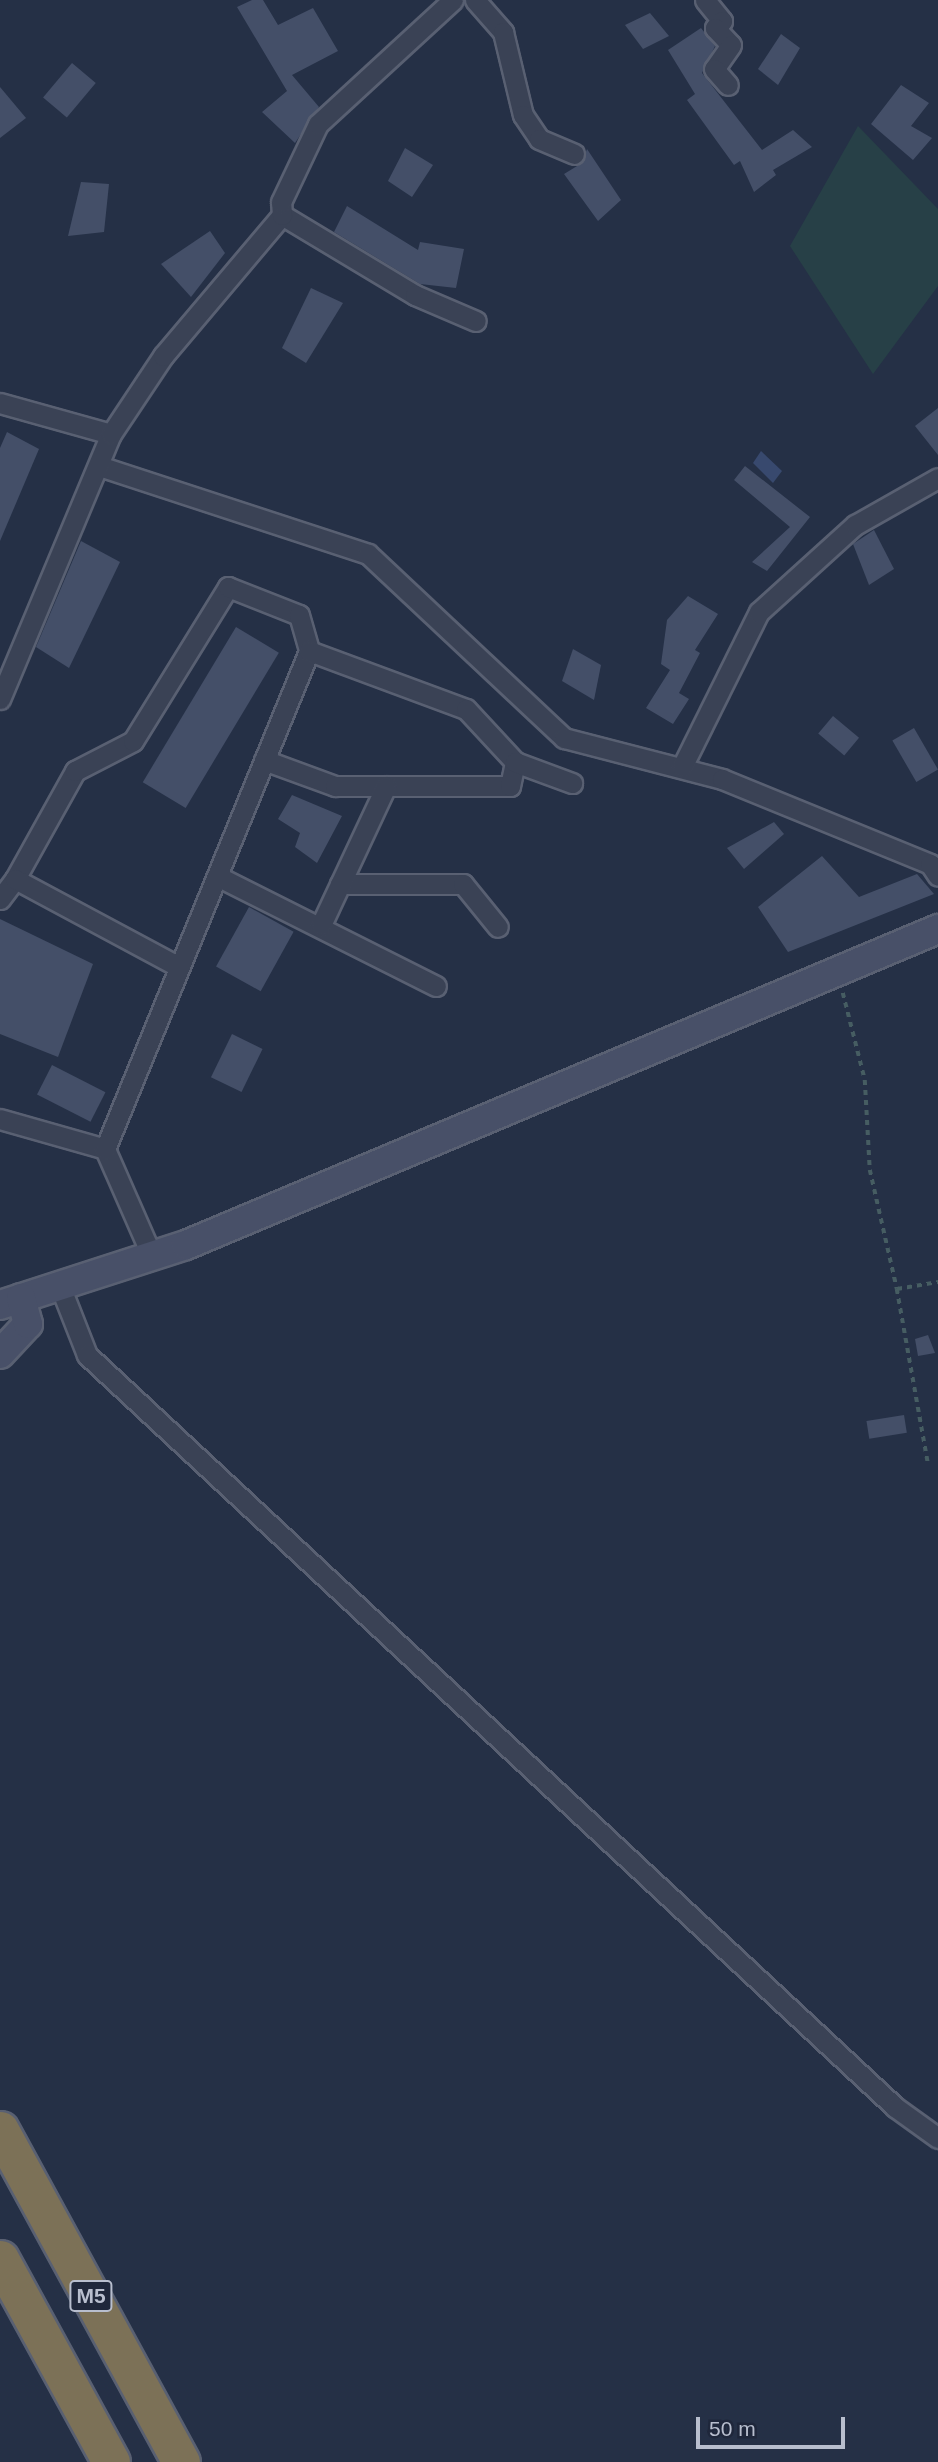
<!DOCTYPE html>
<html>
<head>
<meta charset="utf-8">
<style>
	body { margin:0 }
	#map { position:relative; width:938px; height:2462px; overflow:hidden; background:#253046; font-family:Arial,sans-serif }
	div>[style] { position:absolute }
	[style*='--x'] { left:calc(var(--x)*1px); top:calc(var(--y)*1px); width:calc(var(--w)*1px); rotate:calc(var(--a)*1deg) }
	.green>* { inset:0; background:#274047 }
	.water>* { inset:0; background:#38496e }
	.building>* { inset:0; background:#444f68; transform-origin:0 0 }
	.path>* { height:3.5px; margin-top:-1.75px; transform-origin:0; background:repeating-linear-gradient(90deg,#465d62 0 5px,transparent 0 10px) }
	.roads { filter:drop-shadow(2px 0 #596072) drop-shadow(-2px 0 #596072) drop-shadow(0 2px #596072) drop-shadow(0 -2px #596072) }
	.minor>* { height:19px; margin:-9.5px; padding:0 9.5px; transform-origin:9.5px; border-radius:9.5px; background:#3a4255 }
	.secondary>* { height:28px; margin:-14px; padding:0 14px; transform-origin:14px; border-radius:14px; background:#485068 }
	.motorway>* { height:37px; margin:-18.5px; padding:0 18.5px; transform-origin:18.5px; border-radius:18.5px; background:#7c7157 }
	span { translate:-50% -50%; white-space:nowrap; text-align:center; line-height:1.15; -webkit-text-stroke:7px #1f273b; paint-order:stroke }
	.shield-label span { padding:2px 5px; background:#1f273b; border:2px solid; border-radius:5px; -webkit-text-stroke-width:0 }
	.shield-label { font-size:21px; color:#b8bece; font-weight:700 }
	.scale { position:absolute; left:696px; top:2417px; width:149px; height:32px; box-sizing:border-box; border:4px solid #b8bece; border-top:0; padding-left:9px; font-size:21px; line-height:24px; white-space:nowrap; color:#b8bece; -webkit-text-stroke:5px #1f273b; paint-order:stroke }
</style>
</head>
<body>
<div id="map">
	<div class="green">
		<i style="clip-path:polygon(858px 126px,938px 209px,938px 286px,873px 374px,790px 246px)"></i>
	</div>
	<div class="water">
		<i style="clip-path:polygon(761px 451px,782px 471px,773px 483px,753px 463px)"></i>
	</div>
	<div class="building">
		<i style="clip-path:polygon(252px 0,263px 0,278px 25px,313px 8px,338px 51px,292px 75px,319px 107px,295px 143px,262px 112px,287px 91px,237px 7px)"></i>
		<i style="clip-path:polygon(650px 13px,669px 36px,643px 49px,625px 25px)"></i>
		<i style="clip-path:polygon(701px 28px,715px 46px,702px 73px,762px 150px,793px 130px,812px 147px,773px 170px,776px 175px,754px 192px,740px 161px,734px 165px,687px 100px,695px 94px,668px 50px)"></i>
		<i style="clip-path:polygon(781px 34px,800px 48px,778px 85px,758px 69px)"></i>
		<i style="left:72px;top:63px;width:31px;height:45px;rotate:40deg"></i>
		<i style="clip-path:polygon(901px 85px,929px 103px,911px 126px,932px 138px,913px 160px,871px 124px)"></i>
		<i style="clip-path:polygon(0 87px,26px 118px,0 138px)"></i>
		<i style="clip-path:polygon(405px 148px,433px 165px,412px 197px,388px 181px)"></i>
		<i style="clip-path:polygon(587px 149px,621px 200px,598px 221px,564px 174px,582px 163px)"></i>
		<i style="clip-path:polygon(81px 182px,109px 184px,104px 232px,68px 236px)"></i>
		<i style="clip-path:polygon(347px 206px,418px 250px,420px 242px,464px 249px,456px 288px,420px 284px,334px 232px)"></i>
		<i style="clip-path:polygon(210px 231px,225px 253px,191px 297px,161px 264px)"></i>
		<i style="clip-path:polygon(311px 288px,343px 303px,306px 363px,282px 348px)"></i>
		<i style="clip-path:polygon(938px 408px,938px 455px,915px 426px)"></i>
		<i style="clip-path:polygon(7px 432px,39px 449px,0 541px,0 448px)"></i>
		<i style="clip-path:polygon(745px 466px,810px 517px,767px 571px,752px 562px,790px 527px,734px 480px)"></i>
		<i style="clip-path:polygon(874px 530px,894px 569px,869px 585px,853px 544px)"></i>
		<i style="clip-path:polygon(81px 541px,120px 562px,69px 668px,36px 647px)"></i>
		<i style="clip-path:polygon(688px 596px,718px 614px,695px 650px,700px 653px,679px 693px,689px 699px,673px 724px,646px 708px,670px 670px,661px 664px,667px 620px)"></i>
		<i style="left:236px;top:627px;width:50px;height:181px;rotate:31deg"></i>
		<i style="clip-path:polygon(573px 649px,601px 665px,594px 700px,562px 681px)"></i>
		<i style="left:833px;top:716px;width:34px;height:23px;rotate:40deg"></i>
		<i style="left:914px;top:728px;width:48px;height:25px;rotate:60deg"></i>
		<i style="clip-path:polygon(292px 795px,342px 816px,317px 863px,295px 847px,300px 833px,278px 819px)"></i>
		<i style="clip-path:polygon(774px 822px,784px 834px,744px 869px,727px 848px)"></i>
		<i style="clip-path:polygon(822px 856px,859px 897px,917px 874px,934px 894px,788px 952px,758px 907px)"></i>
		<i style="left:249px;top:907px;width:51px;height:68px;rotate:29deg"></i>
		<i style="clip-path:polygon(0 919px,93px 964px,58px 1057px,0 1034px)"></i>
		<i style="left:232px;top:1034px;width:34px;height:48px;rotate:26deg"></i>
		<i style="left:52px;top:1065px;width:60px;height:33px;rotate:27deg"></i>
		<i style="clip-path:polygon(928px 1335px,935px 1353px,918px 1356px,915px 1339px)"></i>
		<i style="left:904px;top:1415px;width:18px;height:38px;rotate:81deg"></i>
	</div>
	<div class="path">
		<i style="--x:843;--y:993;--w:90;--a:75.8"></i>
		<i style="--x:865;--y:1080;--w:90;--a:86.8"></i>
		<i style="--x:870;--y:1170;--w:122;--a:77.2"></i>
		<i style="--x:897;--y:1289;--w:42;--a:-9.7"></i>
		<i style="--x:897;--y:1289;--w:177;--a:79.9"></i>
	</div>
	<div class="roads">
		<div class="minor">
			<i style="--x:475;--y:0;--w:43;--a:48.8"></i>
			<i style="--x:503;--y:32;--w:85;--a:76.5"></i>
			<i style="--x:523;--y:115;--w:29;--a:56"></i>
			<i style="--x:539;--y:139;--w:38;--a:23"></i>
			<i style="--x:705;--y:0;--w:27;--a:51"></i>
			<i style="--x:722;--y:21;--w:10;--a:135"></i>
			<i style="--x:715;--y:28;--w:23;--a:47"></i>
			<i style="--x:731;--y:45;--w:29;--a:125"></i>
			<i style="--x:714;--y:69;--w:21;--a:49"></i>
			<i style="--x:282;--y:215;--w:155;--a:31"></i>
			<i style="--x:415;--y:295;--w:66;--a:23.1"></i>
			<i style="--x:0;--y:403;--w:115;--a:15.6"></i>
			<i style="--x:99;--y:466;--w:283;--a:18.1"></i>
			<i style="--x:368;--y:554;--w:269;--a:43.2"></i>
			<i style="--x:564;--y:738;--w:163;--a:14.5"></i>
			<i style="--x:722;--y:779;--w:225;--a:22.2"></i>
			<i style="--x:930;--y:864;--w:14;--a:56"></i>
			<i style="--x:0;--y:699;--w:287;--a:-67.3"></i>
			<i style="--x:111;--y:434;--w:94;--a:-56.3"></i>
			<i style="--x:163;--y:356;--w:185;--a:-49.8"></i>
			<i style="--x:282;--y:215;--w:13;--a:-94"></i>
			<i style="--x:281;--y:202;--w:86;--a:-64.6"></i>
			<i style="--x:318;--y:124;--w:183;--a:-42.6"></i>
			<i style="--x:264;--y:760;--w:76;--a:20.1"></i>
			<i style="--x:335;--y:786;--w:175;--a:0"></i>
			<i style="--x:510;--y:786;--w:25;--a:-78"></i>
			<i style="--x:682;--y:767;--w:173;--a:-63.6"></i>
			<i style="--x:759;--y:612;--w:130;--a:-42.2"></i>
			<i style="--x:855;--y:525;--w:95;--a:-29.5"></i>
			<i style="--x:217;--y:876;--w:245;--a:26.7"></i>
			<i style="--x:15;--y:879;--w:124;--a:-60.9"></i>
			<i style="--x:75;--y:771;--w:65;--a:-27.3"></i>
			<i style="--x:133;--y:741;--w:181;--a:-58.3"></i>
			<i style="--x:228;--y:587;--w:76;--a:21.5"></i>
			<i style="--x:299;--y:615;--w:37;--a:74"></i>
			<i style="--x:340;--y:884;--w:123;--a:0"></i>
			<i style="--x:463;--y:884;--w:55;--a:50.9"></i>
			<i style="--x:0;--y:899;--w:25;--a:-53"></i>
			<i style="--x:15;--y:879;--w:186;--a:28.2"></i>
			<i style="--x:321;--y:925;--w:153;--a:-64.9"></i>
			<i style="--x:0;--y:1119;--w:109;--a:15.9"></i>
			<i style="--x:105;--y:1149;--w:117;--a:66.3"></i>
			<i style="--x:105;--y:1149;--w:538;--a:-67.72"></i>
			<i style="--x:309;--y:651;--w:167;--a:20.3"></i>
			<i style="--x:466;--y:709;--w:72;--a:47.2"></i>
			<i style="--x:515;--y:762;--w:61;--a:20.2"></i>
			<i style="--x:60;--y:1286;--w:74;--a:68.6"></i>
			<i style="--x:87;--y:1355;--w:1104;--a:42.94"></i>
			<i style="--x:895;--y:2107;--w:53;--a:35.8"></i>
		</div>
		<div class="secondary">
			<i style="--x:0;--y:1305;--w:195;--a:-17.9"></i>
			<i style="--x:186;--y:1245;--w:816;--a:-22.79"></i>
			<i style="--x:0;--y:1354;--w:41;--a:-47"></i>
			<i style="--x:28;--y:1324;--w:27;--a:-105"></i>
		</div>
		<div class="motorway">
			<i style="--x:0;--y:2130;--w:378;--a:61.4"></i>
			<i style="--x:0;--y:2259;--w:231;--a:61.3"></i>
		</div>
	</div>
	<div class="shield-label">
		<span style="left:91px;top:2296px">M5</span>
	</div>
	<div class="scale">50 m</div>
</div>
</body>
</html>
